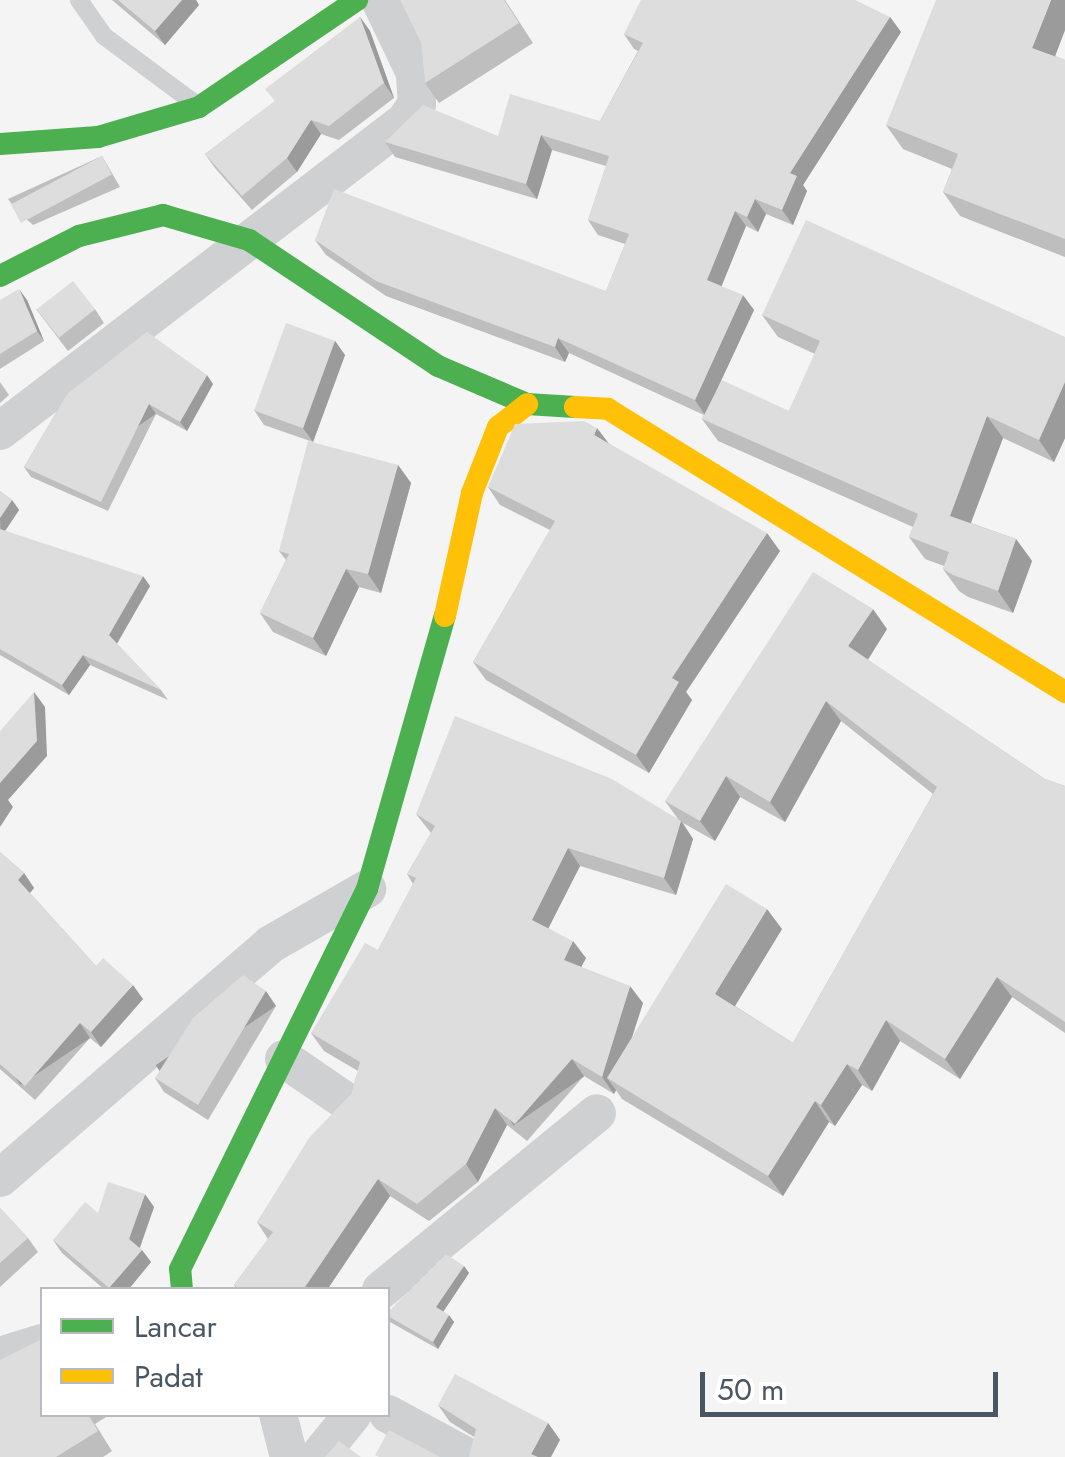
<!DOCTYPE html>
<html>
<head>
<meta charset="utf-8">
<style>
	body { margin:0 }
	#map { position:relative; width:1065px; height:1457px; overflow:hidden; background:#f4f4f4; font-family:Jost,sans-serif }
	div>[style] { position:absolute }
	[style*='--x'] { left:calc(var(--x)*1px); top:calc(var(--y)*1px); width:calc(var(--w)*1px); rotate:calc(var(--a)*1deg) }
	.lane>* { height:18px; margin:-9px; padding:0 9px; transform-origin:9px; border-radius:9px; background:#ced0d2 }
	.street>* { height:38px; margin:-19px; padding:0 19px; transform-origin:19px; border-radius:19px; background:#ced0d2 }
	.fast>* { height:22px; margin:-11px; padding:0 11px; transform-origin:11px; border-radius:11px; background:#4caf50 }
	.slow>* { height:22px; margin:-11px; padding:0 11px; transform-origin:11px; border-radius:11px; background:#ffc107 }
	.wall>* { inset:0; background:#bebebf }
	.shaded-wall>* { inset:0; background:#9b9b9b; transform-origin:0 0 }
	.building>* { inset:0; background:#ddddde; transform-origin:0 0 }
	span { translate:-50% -50%; white-space:nowrap; text-align:center; line-height:1.15; -webkit-text-stroke:9px #fff; paint-order:stroke }
	.legend { position:absolute; left:40px; top:1287px; width:350px; height:130px; box-sizing:border-box; background:#fff; border:2px solid #b7bbc0; margin:0; padding:12px 18px; list-style:none; font-size:30px; color:#4a5661 }
	.legend li { display:flex; align-items:center; gap:20px; height:50px }
	.legend b { width:50px; border:2px solid #b7bbc0 }
	.scale { position:absolute; left:700px; top:1372px; width:298px; height:45px; box-sizing:border-box; border:5px solid #4a5661; border-top:0; padding-left:12px; font-size:30px; line-height:35px; white-space:nowrap; color:#4a5661; -webkit-text-stroke:8px #fff; paint-order:stroke }
</style>
</head>
<body>
<div id="map">
	<div class="lane">
		<i style="--x:79;--y:0;--w:44;--a:55.2"></i>
		<i style="--x:104;--y:36;--w:111;--a:36.6"></i>
	</div>
	<div class="street">
		<i style="--x:0;--y:431;--w:510;--a:-37.43"></i>
		<i style="--x:405;--y:121;--w:21;--a:-55"></i>
		<i style="--x:417;--y:104;--w:31;--a:-94"></i>
		<i style="--x:415;--y:73;--w:81;--a:-115.6"></i>
		<i style="--x:284;--y:1059;--w:73;--a:34.3"></i>
		<i style="--x:0;--y:1178;--w:358;--a:-40.8"></i>
		<i style="--x:271;--y:944;--w:111;--a:-29.8"></i>
		<i style="--x:381;--y:1290;--w:279;--a:-39.3"></i>
		<i style="--x:0;--y:1356;--w:44;--a:-17.2"></i>
		<i style="--x:278;--y:1414;--w:44;--a:75.7"></i>
		<i style="--x:388;--y:1414;--w:91;--a:28.3"></i>
		<i style="--x:318;--y:1457;--w:55;--a:-50.9"></i>
	</div>
	<div class="fast">
		<i style="--x:0;--y:144;--w:98;--a:-4.1"></i>
		<i style="--x:98;--y:137;--w:105;--a:-16.5"></i>
		<i style="--x:199;--y:107;--w:191;--a:-34.1"></i>
		<i style="--x:0;--y:276;--w:89;--a:-26.9"></i>
		<i style="--x:79;--y:236;--w:87;--a:-14"></i>
		<i style="--x:163;--y:215;--w:90;--a:16.2"></i>
		<i style="--x:249;--y:240;--w:227;--a:33.7"></i>
		<i style="--x:438;--y:366;--w:97;--a:23.1"></i>
		<i style="--x:527;--y:404;--w:48;--a:3.6"></i>
		<i style="--x:182;--y:1290;--w:21;--a:-95"></i>
		<i style="--x:180;--y:1269;--w:424;--a:-63.8"></i>
		<i style="--x:367;--y:889;--w:284;--a:-74.1"></i>
	</div>
	<div class="slow">
		<i style="--x:575;--y:407;--w:33;--a:3"></i>
		<i style="--x:608;--y:409;--w:538;--a:31.77"></i>
		<i style="--x:445;--y:616;--w:126;--a:-77.6"></i>
		<i style="--x:472;--y:493;--w:71;--a:-68.5"></i>
		<i style="--x:498;--y:427;--w:37;--a:-38"></i>
	</div>
	<div class="wall">
		<i style="clip-path:polygon(112px 0,196px 0,199px 5px,165px 45px)"></i>
		<i style="clip-path:polygon(400px 0,505px 0,533px 43px,439px 103px,425px 83px,421px 43px)"></i>
		<i style="clip-path:polygon(360px 17px,370px 31px,394px 98px,339px 140px,321px 134px,297px 172px,252px 210px,215px 168px,205px 154px,274px 102px)"></i>
		<i style="clip-path:polygon(890px 17px,901px 32px,803px 185px,807px 191px,793px 225px,766px 214px,758px 232px,746px 226px,721px 286px,754px 310px,716px 392px,789px 411px,815px 354px,778px 337px,762px 315px,1065px 337px,1065px 438px,1054px 462px,1003px 438px,971px 523px,1016px 539px,1032px 561px,1013px 613px,968px 597px,959px 591px,943px 569px,944px 566px,925px 559px,909px 537px,913px 527px,718px 441px,702px 419px,704px 415px,569px 353px,565px 362px,386px 296px,326px 255px,315px 240px,606px 291px,625px 244px,598px 235px,588px 220px,606px 166px,552px 150px,537px 199px,395px 157px,385px 142px,498px 136px,600px 121px,638px 51px,634px 49px,624px 34px)"></i>
		<i style="clip-path:polygon(1065px 30px,1055px 56px,1065px 60px,1065px 257px,960px 216px,943px 192px,952px 169px,903px 149px,886px 125px)"></i>
		<i style="clip-path:polygon(102px 156px,120px 187px,33px 225px,17px 211px,8px 199px)"></i>
		<i style="clip-path:polygon(0 300px,27px 300px,44px 341px,0 369px)"></i>
		<i style="clip-path:polygon(36px 309px,95px 309px,104px 323px,68px 351px)"></i>
		<i style="clip-path:polygon(335px 341px,345px 355px,313px 442px,264px 425px,254px 410px)"></i>
		<i style="clip-path:polygon(0 382px,9px 395px,0 403px)"></i>
		<i style="clip-path:polygon(213px 384px,187px 431px,156px 414px,108px 511px,31px 477px,24px 467px,67px 394px)"></i>
		<i style="clip-path:polygon(608px 443px,780px 551px,686px 692px,692px 700px,649px 773px,486px 680px,473px 662px,550px 530px,500px 505px,488px 487px)"></i>
		<i style="clip-path:polygon(398px 465px,411px 483px,381px 593px,359px 587px,326px 656px,273px 632px,260px 613px,286px 560px,279px 551px)"></i>
		<i style="clip-path:polygon(0 491px,12px 500px,19px 510px,5px 531px,150px 586px,117px 644px,161px 690px,168px 700px,90px 665px,69px 695px,0 655px)"></i>
		<i style="clip-path:polygon(evenodd,887px 629px,868px 660px,1045px 779px,1065px 786px,1065px 1033px,1012px 997px,960px 1079px,900px 1041px,872px 1091px,862px 1085px,835px 1126px,829px 1122px,783px 1196px,622px 1099px,616px 1090px,614px 1094px,584px 1076px,527px 1141px,507px 1125px,478px 1182px,429px 1221px,390px 1196px,327px 1290px,237px 1290px,234px 1285px,268px 1239px,257px 1222px,351px 1094px,358px 1071px,324px 1051px,311px 1033px,378px 950px,413px 884px,407px 874px,431px 833px,416px 814px,678px 819px,665px 801px,887px 629px,841px 721px,933px 794px,793px 1043px,735px 1006px,782px 929px,632px 1037px,643px 1003px,581px 967px,586px 958px,548px 928px,580px 866px,676px 895px,693px 839px,683px 823px,715px 841px,740px 797px,785px 822px,841px 721px)"></i>
		<i style="clip-path:polygon(0 852px,24px 873px,34px 888px,30px 893px,96px 966px,143px 999px,101px 1047px,90px 1038px,35px 1100px,0 1069px)"></i>
		<i style="clip-path:polygon(276px 1006px,208px 1120px,164px 1092px,155px 1078px)"></i>
		<i style="clip-path:polygon(154px 1207px,140px 1248px,151px 1262px,128px 1290px,105px 1290px,62px 1253px,53px 1240px,98px 1213px)"></i>
		<i style="clip-path:polygon(0 1208px,28px 1238px,38px 1252px,0 1287px)"></i>
		<i style="clip-path:polygon(464px 1266px,469px 1273px,443px 1312px,454px 1322px,438px 1349px,390px 1322px,388px 1318px,388px 1312px)"></i>
		<i style="clip-path:polygon(438px 1405px,548px 1423px,560px 1440px,474px 1437px,450px 1422px)"></i>
		<i style="clip-path:polygon(42px 1414px,111px 1414px,95px 1424px,112px 1451px,103px 1457px,0 1457px)"></i>
	</div>
	<div class="shaded-wall">
		<i style="clip-path:polygon(182px 0,196px 0,199px 5px,165px 45px,155px 31px)"></i>
		<i style="clip-path:polygon(1051px 0,1065px 0,1065px 30px,1049px 72px,1032px 48px)"></i>
		<i style="clip-path:polygon(360px 17px,370px 31px,394px 98px,384px 83px)"></i>
		<i style="clip-path:polygon(890px 17px,901px 32px,803px 185px,807px 191px,793px 225px,782px 210px,790px 173px)"></i>
		<i style="clip-path:polygon(311px 120px,321px 134px,297px 172px,287px 158px)"></i>
		<i style="clip-path:polygon(541px 135px,552px 150px,537px 199px,526px 184px)"></i>
		<i style="clip-path:polygon(755px 199px,766px 214px,758px 232px,747px 217px)"></i>
		<i style="clip-path:polygon(735px 211px,746px 226px,718px 295px,707px 280px)"></i>
		<i style="clip-path:polygon(19px 289px,27px 300px,44px 341px,37px 331px)"></i>
		<i style="clip-path:polygon(743px 295px,754px 310px,705px 415px,695px 400px)"></i>
		<i style="clip-path:polygon(558px 338px,569px 353px,565px 362px,555px 347px)"></i>
		<i style="clip-path:polygon(335px 341px,345px 355px,313px 442px,303px 428px)"></i>
		<i style="clip-path:polygon(207px 375px,213px 384px,187px 431px,180px 422px)"></i>
		<i style="clip-path:polygon(1065px 382px,1065px 438px,1054px 462px,1039px 440px)"></i>
		<i style="left:149px;top:404px;width:12px;height:109px;rotate:55deg"></i>
		<i style="clip-path:polygon(987px 416px,1003px 438px,965px 538px,950px 516px)"></i>
		<i style="clip-path:polygon(597px 428px,610px 445px,594px 435px)"></i>
		<i style="clip-path:polygon(398px 465px,411px 483px,381px 593px,368px 574px)"></i>
		<i style="clip-path:polygon(12px 500px,19px 510px,1px 537px,0 518px)"></i>
		<i style="clip-path:polygon(767px 533px,780px 551px,686px 692px,692px 700px,649px 773px,636px 755px,672px 678px)"></i>
		<i style="clip-path:polygon(1016px 539px,1032px 561px,1013px 613px,998px 591px)"></i>
		<i style="clip-path:polygon(346px 569px,359px 587px,326px 656px,313px 638px)"></i>
		<i style="clip-path:polygon(143px 576px,150px 586px,116px 645px,109px 635px)"></i>
		<i style="clip-path:polygon(873px 609px,887px 629px,863px 667px,848px 646px)"></i>
		<i style="clip-path:polygon(83px 655px,90px 665px,69px 695px,62px 685px)"></i>
		<i style="clip-path:polygon(34px 692px,45px 707px,47px 756px,8px 800px,13px 807px,0 827px,0 783px)"></i>
		<i style="clip-path:polygon(826px 701px,841px 721px,785px 822px,770px 802px)"></i>
		<i style="clip-path:polygon(726px 776px,740px 797px,715px 841px,700px 821px)"></i>
		<i style="clip-path:polygon(681px 821px,693px 839px,676px 895px,664px 878px)"></i>
		<i style="clip-path:polygon(568px 848px,580px 866px,544px 937px,532px 920px)"></i>
		<i style="clip-path:polygon(24px 873px,34px 888px,29px 894px,18px 880px)"></i>
		<i style="clip-path:polygon(767px 909px,782px 929px,730px 1014px,715px 994px)"></i>
		<i style="clip-path:polygon(573px 941px,586px 958px,576px 977px,564px 960px)"></i>
		<i style="clip-path:polygon(997px 977px,1012px 997px,960px 1079px,945px 1059px)"></i>
		<i style="clip-path:polygon(133px 985px,143px 999px,101px 1047px,91px 1032px)"></i>
		<i style="clip-path:polygon(630px 986px,643px 1003px,617px 1084px,607px 1078px,616px 1090px,614px 1094px,602px 1077px)"></i>
		<i style="left:266px;top:991px;width:18px;height:133px;rotate:56deg"></i>
		<i style="clip-path:polygon(886px 1020px,900px 1041px,872px 1091px,858px 1070px)"></i>
		<i style="left:80px;top:1023px;width:18px;height:84px;rotate:56deg"></i>
		<i style="left:572px;top:1059px;width:21px;height:86px;rotate:55deg"></i>
		<i style="clip-path:polygon(847px 1064px,862px 1085px,835px 1126px,821px 1105px)"></i>
		<i style="clip-path:polygon(815px 1101px,829px 1122px,783px 1196px,768px 1176px)"></i>
		<i style="clip-path:polygon(495px 1108px,507px 1125px,478px 1182px,466px 1164px)"></i>
		<i style="clip-path:polygon(378px 1179px,390px 1196px,327px 1290px,303px 1290px)"></i>
		<i style="clip-path:polygon(145px 1194px,154px 1207px,138px 1252px,129px 1239px)"></i>
		<i style="clip-path:polygon(142px 1250px,151px 1262px,128px 1290px,111px 1290px,109px 1288px)"></i>
		<i style="clip-path:polygon(464px 1266px,469px 1273px,441px 1315px,436px 1307px)"></i>
		<i style="clip-path:polygon(449px 1315px,454px 1322px,438px 1349px,433px 1342px)"></i>
		<i style="clip-path:polygon(548px 1423px,560px 1440px,551px 1457px,533px 1457px,531px 1454px)"></i>
	</div>
	<div class="building">
		<i style="clip-path:polygon(118px 0,182px 0,155px 31px)"></i>
		<i style="clip-path:polygon(400px 0,504px 0,519px 23px,425px 83px,421px 43px)"></i>
		<i style="clip-path:polygon(641px 0,855px 0,890px 17px,790px 173px,797px 176px,782px 210px,755px 199px,747px 217px,735px 211px,707px 280px,743px 295px,695px 400px,558px 338px,555px 347px,376px 281px,315px 240px,334px 189px,606px 291px,629px 234px,588px 220px,609px 156px,541px 135px,526px 184px,385px 142px,423px 105px,498px 136px,510px 94px,600px 121px,643px 43px,624px 34px)"></i>
		<i style="clip-path:polygon(936px 0,1051px 0,1032px 48px,1065px 60px,1065px 239px,943px 192px,958px 154px,886px 125px)"></i>
		<i style="clip-path:polygon(360px 17px,384px 83px,329px 126px,311px 120px,287px 158px,242px 196px,205px 154px,275px 101px,265px 89px)"></i>
		<i style="left:102px;top:156px;width:21px;height:103px;rotate:62deg"></i>
		<i style="clip-path:polygon(806px 220px,1065px 337px,1065px 382px,1039px 440px,987px 416px,950px 516px,1016px 539px,998px 591px,953px 575px,943px 569px,949px 552px,909px 537px,918px 514px,702px 419px,722px 380px,789px 411px,820px 341px,762px 315px)"></i>
		<i style="left:73px;top:281px;width:36px;height:46px;rotate:52deg"></i>
		<i style="clip-path:polygon(19px 289px,37px 331px,0 354px,0 300px)"></i>
		<i style="left:286px;top:323px;width:52px;height:93px;rotate:20deg"></i>
		<i style="clip-path:polygon(147px 332px,207px 375px,180px 422px,149px 404px,101px 502px,24px 467px,67px 394px)"></i>
		<i style="clip-path:polygon(584px 421px,597px 428px,594px 435px,767px 533px,672px 678px,679px 682px,636px 755px,473px 662px,555px 521px,488px 487px,515px 424px)"></i>
		<i style="clip-path:polygon(308px 441px,398px 465px,368px 574px,346px 569px,313px 638px,260px 613px,289px 554px,279px 551px)"></i>
		<i style="clip-path:polygon(0 491px,12px 500px,0 518px)"></i>
		<i style="clip-path:polygon(0 529px,143px 576px,109px 635px,161px 690px,83px 655px,62px 685px,0 649px)"></i>
		<i style="clip-path:polygon(813px 572px,873px 609px,848px 646px,1045px 779px,1065px 786px,1065px 1022px,997px 977px,945px 1059px,886px 1020px,858px 1070px,847px 1064px,821px 1105px,815px 1101px,768px 1176px,607px 1078px,726px 884px,767px 909px,715px 994px,793px 1043px,937px 787px,826px 701px,770px 802px,726px 776px,700px 821px,665px 801px)"></i>
		<i style="clip-path:polygon(34px 692px,37px 741px,0 783px,0 731px)"></i>
		<i style="clip-path:polygon(455px 716px,612px 779px,681px 821px,664px 878px,568px 848px,532px 920px,573px 941px,564px 960px,630px 986px,602px 1077px,572px 1059px,515px 1124px,495px 1108px,466px 1164px,417px 1204px,378px 1179px,303px 1290px,240px 1290px,234px 1285px,273px 1232px,257px 1222px,309px 1138px,351px 1094px,360px 1062px,311px 1033px,365px 943px,378px 950px,416px 878px,407px 874px,435px 826px,416px 814px)"></i>
		<i style="clip-path:polygon(0 852px,24px 873px,18px 880px,96px 966px,103px 958px,133px 985px,91px 1032px,80px 1023px,25px 1086px,0 1064px)"></i>
		<i style="clip-path:polygon(243px 975px,266px 991px,198px 1105px,155px 1078px,193px 1018px)"></i>
		<i style="clip-path:polygon(108px 1182px,145px 1194px,129px 1239px,142px 1250px,109px 1288px,53px 1240px,85px 1202px,98px 1213px)"></i>
		<i style="clip-path:polygon(0 1208px,28px 1238px,0 1263px)"></i>
		<i style="clip-path:polygon(446px 1254px,464px 1266px,436px 1307px,449px 1315px,433px 1342px,388px 1316px,388px 1312px)"></i>
		<i style="clip-path:polygon(42px 1339px,42px 1414px,88px 1414px,98px 1431px,56px 1457px,0 1457px,0 1360px)"></i>
		<i style="clip-path:polygon(455px 1374px,548px 1423px,531px 1454px,538px 1457px,469px 1457px,476px 1429px,438px 1405px)"></i>
		<i style="clip-path:polygon(389px 1430px,440px 1457px,379px 1457px,375px 1455px)"></i>
		<i style="clip-path:polygon(339px 1441px,361px 1457px,325px 1457px)"></i>
	</div>
	<ul class="legend">
	<li><b style="height:12px;background:#4caf50"></b>Lancar</li>
	<li><b style="height:12px;background:#ffc107"></b>Padat</li>
	</ul>
	<div class="scale">50 m</div>
</div>
</body>
</html>
